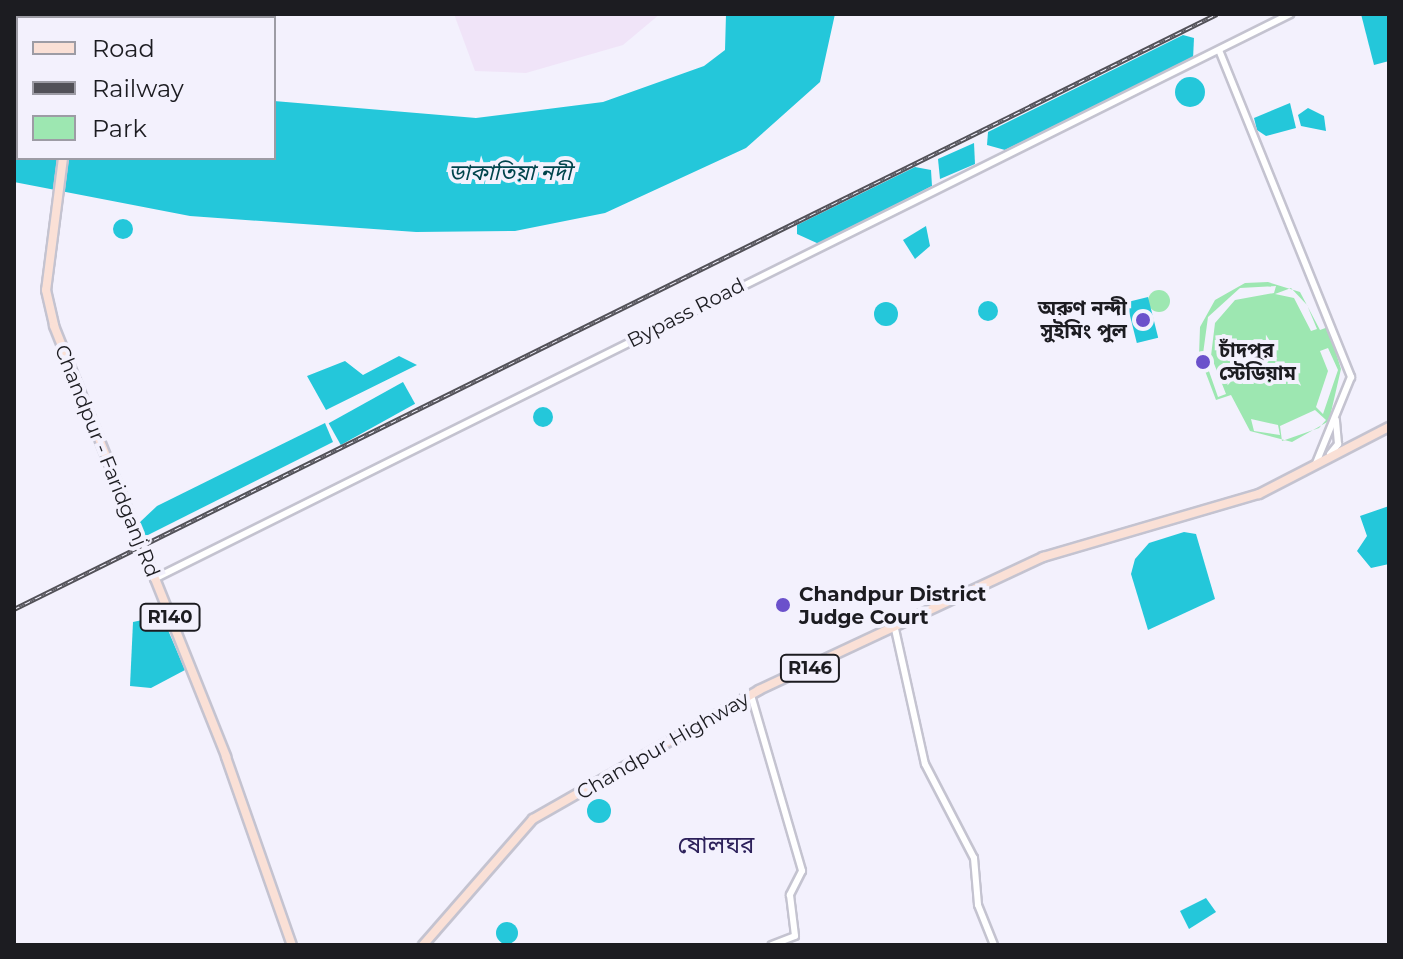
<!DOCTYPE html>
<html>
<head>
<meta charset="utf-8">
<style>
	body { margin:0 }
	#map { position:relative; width:1403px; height:959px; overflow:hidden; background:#f3f1fd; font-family:Montserrat,"Noto Sans Bengali",sans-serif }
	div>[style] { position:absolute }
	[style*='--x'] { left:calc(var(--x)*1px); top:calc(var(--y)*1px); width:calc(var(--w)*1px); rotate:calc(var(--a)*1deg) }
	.industrial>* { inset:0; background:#f0e4f8 }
	.green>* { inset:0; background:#9de7b1 }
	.round { border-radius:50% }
	.water>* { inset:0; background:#24c7da; transform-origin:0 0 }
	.roads { filter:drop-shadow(2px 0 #c4c3d0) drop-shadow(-2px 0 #c4c3d0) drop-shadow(0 2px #c4c3d0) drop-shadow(0 -2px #c4c3d0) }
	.minor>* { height:6px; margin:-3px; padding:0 3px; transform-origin:3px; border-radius:3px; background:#fff }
	.major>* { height:8px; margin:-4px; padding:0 4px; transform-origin:4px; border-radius:4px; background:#fae0d6 }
	.rail>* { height:5px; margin-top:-2.5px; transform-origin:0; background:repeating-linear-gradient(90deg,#f3f1fd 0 6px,#525158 0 12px); box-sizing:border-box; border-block:2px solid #525158 }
	.dots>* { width:22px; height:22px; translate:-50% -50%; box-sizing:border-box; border:4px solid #f3f1fd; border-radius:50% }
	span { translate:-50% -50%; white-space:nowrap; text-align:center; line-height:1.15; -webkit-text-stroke:8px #f3f1fd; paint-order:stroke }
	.shield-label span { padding:2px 6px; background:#f3f1fd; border:2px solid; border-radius:6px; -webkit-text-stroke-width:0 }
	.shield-label { font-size:18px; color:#1c1c21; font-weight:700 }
	.poi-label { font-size:20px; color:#1c1c21; font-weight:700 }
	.right { translate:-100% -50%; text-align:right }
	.left { translate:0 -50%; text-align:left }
	.street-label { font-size:20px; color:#1c1c21 }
	.water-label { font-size:22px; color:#00444c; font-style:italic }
	.quarter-label { font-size:24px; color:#2d215b }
	.frame { position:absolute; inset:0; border:16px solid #1c1c21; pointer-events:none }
	.legend { position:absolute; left:16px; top:16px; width:260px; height:144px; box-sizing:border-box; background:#f3f1fd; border:2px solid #9d9ca5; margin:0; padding:10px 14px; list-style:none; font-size:24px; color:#1c1c21 }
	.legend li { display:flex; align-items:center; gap:16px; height:40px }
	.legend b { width:40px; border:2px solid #9d9ca5 }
</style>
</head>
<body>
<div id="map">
	<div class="industrial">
		<i style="clip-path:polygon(454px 14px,660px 14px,623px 45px,526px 73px,475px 71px)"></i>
	</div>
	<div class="green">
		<i style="clip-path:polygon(evenodd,1268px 282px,1300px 292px,1320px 330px,1328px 327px,1341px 369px,1329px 421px,1292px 442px,1250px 431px,1231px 395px,1216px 400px,1199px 355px,1200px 327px,1215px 300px,1245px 283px,1268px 282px,1276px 286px,1274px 293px,1235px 300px,1215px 323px,1211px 356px,1226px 394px,1218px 397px,1203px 354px,1208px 317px,1240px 288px,1276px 286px,1268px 282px,1291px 288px,1307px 305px,1317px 329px,1311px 331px,1294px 298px,1275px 294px,1291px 288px,1268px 282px,1328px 348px,1338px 370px,1323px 414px,1316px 407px,1328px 371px,1320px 351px,1328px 348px,1268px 282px,1315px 410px,1326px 420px,1319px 428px,1282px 441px,1280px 426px,1315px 410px,1268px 282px,1251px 419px,1278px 425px,1280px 435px,1254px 431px,1251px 419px)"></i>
		<i class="round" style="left:1148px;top:290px;width:22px;height:22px"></i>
	</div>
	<div class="water">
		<i style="clip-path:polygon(726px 14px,835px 14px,820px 82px,746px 148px,605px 213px,515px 231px,416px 232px,190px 216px,14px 182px,14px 59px,18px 158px,274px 158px,274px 101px,476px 118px,603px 102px,704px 66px,725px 50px)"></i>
		<i style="clip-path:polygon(1361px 14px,1389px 14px,1389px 61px,1374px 65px)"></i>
		<i style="clip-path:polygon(1183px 35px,1194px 38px,1193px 59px,1005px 150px,987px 145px,988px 132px)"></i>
		<i class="round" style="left:1175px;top:77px;width:30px;height:30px"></i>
		<i style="clip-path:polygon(1290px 103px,1296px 128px,1266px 136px,1257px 130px,1254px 118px)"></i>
		<i style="clip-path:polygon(1308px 108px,1324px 116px,1326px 131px,1301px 126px,1298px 115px)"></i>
		<i style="clip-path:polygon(974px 143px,975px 164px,940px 179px,938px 159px)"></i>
		<i style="clip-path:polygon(915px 167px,931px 170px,932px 186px,819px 244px,797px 234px,797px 225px)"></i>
		<i class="round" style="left:113px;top:219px;width:20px;height:20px"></i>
		<i style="clip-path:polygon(926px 226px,930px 246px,915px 259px,903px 240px)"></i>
		<i style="left:1148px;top:297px;width:42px;height:22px;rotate:76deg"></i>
		<i class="round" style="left:978px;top:301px;width:20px;height:20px"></i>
		<i class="round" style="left:874px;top:302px;width:24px;height:24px"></i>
		<i style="clip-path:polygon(399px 356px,417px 365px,326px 410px,307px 376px,345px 361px,363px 375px)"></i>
		<i style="left:403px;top:382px;width:25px;height:85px;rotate:61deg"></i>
		<i class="round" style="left:533px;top:407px;width:20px;height:20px"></i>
		<i style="clip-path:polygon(325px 423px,333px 442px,146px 536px,139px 523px,157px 506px)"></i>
		<i style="clip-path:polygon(1389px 506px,1389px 564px,1371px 568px,1357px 551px,1367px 536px,1360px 516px)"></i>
		<i style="clip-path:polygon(1184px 532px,1196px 534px,1215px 599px,1148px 630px,1131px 574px,1135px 559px,1149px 543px)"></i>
		<i style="clip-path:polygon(162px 616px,185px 670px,151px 688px,130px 686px,133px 622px)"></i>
		<i class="round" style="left:587px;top:799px;width:24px;height:24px"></i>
		<i style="clip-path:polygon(1206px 898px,1216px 912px,1189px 929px,1180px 911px)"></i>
		<i class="round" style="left:496px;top:922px;width:22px;height:22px"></i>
	</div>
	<div class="roads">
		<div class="minor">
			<i style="--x:1219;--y:50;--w:353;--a:68"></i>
			<i style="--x:1351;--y:377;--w:93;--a:112.1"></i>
			<i style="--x:1330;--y:454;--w:13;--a:-51"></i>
			<i style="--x:1338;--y:444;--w:24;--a:-95"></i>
			<i style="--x:154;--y:579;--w:1269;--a:-26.44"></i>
			<i style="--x:895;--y:629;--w:138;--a:77.5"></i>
			<i style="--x:925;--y:764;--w:106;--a:62.5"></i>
			<i style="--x:974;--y:858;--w:47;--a:85.1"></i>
			<i style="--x:978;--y:905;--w:43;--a:68.2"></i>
			<i style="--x:751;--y:695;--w:183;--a:73.8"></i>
			<i style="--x:802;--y:871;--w:27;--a:117"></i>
			<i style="--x:790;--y:895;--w:41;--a:83"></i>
			<i style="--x:795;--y:936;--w:25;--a:159"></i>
		</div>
		<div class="major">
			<i style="--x:70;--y:18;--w:4;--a:-90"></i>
			<i style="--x:63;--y:158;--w:133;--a:97.3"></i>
			<i style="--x:46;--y:290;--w:37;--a:77"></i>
			<i style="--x:54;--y:326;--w:464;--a:68.2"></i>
			<i style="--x:226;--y:757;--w:199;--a:70.7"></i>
			<i style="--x:423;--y:945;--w:167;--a:-48.9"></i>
			<i style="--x:533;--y:819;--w:260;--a:-29.7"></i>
			<i style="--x:759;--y:690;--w:314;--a:-25.1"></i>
			<i style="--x:1043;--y:557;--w:225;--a:-16.3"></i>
			<i style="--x:1259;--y:494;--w:146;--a:-27.3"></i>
		</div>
	</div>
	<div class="rail">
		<i style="--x:14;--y:609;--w:1342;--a:-26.32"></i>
	</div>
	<div class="dots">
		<i style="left:1143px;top:320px;background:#6b51cb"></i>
		<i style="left:1203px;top:362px;background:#6b51cb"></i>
		<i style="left:783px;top:605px;background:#6b51cb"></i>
	</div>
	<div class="shield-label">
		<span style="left:170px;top:617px">R140</span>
		<span style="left:810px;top:668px">R146</span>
	</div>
	<div class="poi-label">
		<span class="right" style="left:1127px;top:320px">অরুণ নন্দী<br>সুইমিং পুল</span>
		<span class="left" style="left:1219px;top:362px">চাঁদপুর<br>স্টেডিয়াম</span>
		<span class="left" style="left:799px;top:606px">Chandpur District<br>Judge Court</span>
	</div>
	<div class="street-label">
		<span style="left:686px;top:313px;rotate:-27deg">Bypass Road</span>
		<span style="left:107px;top:461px;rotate:68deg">Chandpur - Faridganj Rd</span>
		<span style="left:663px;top:746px;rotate:-30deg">Chandpur Highway</span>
	</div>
	<div class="water-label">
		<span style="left:510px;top:173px">ডাকাতিয়া নদী</span>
	</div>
	<div class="quarter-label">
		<span style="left:716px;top:845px">ষোলঘর</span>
	</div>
	<div class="frame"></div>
	<ul class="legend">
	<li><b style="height:10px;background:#fae0d6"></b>Road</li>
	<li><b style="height:10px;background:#525158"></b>Railway</li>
	<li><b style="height:22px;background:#9de7b1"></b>Park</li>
	</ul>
</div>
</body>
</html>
